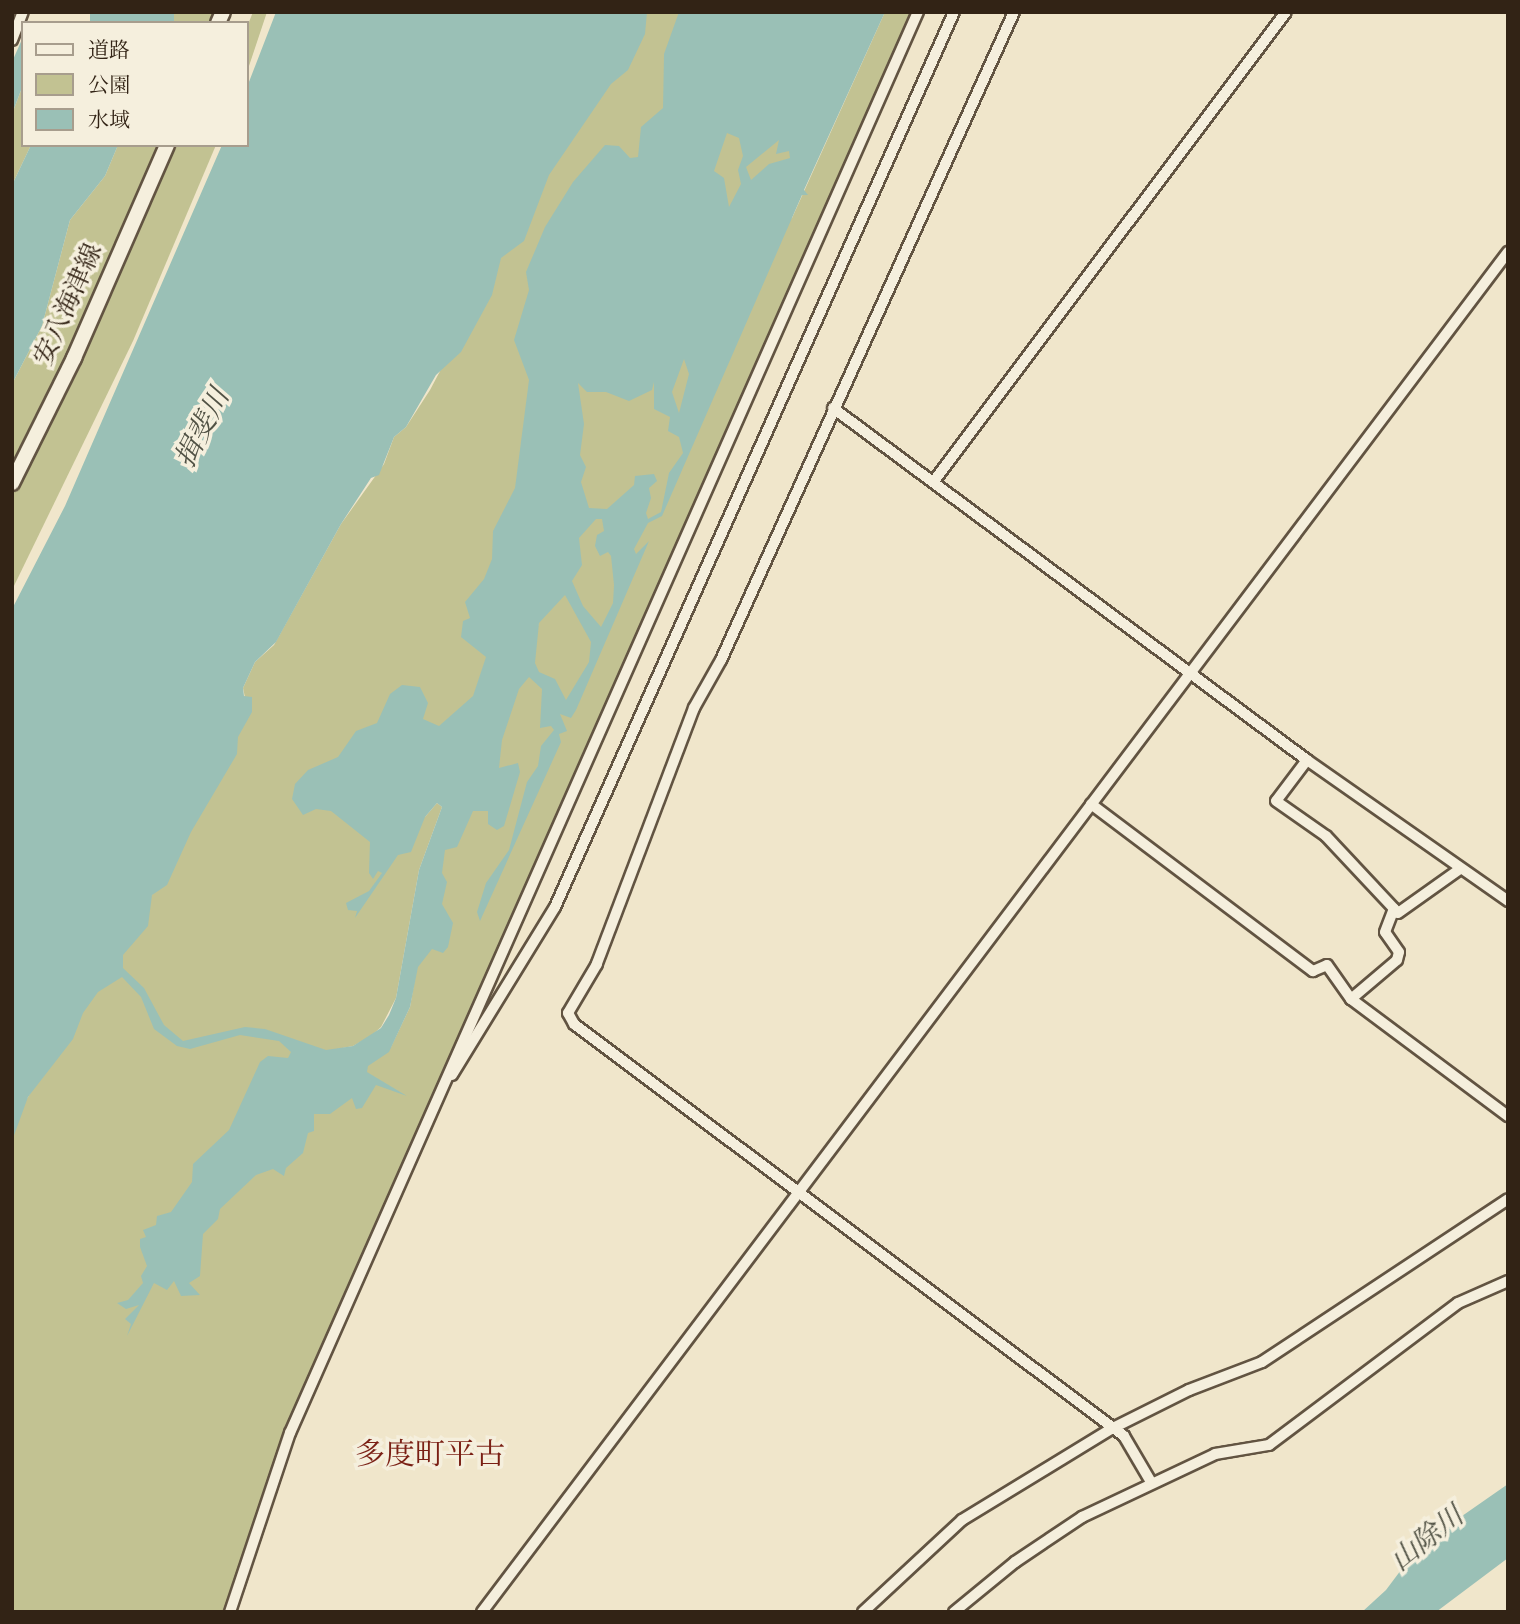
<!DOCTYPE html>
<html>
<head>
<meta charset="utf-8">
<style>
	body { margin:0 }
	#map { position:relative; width:1520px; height:1624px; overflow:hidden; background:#f0e6cb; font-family:"Sorts Mill Goudy","Noto Serif JP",serif }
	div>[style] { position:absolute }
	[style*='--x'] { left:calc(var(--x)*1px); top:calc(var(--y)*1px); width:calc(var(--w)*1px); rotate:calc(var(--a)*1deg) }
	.green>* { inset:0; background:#c2c292 }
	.water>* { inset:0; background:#9ac0b6; transform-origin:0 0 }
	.roads { filter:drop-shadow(2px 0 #625442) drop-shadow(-2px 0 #625442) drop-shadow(0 2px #625442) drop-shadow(0 -2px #625442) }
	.street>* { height:10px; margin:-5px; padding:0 5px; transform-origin:5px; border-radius:5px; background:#f5efdd }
	.secondary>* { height:14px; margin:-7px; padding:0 7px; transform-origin:7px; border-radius:7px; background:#f5efdd }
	span { translate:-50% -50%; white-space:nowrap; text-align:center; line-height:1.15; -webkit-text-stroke:7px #f5efdd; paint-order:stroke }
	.street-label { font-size:26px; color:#322315 }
	.water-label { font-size:28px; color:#515245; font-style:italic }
	.quarter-label { font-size:30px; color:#7a1f14 }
	.frame { position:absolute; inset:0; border:14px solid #322315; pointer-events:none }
	.legend { position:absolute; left:21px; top:21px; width:228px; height:126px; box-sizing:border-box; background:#f5efdd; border:2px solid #a79d8d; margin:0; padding:9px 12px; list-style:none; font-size:21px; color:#322315 }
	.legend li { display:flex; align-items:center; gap:14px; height:35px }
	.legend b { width:35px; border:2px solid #a79d8d }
</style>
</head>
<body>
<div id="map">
	<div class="green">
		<i style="clip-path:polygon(174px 12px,219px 12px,214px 23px,170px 23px)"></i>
		<i style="clip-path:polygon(253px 12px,267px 12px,247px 72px,247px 27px)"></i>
		<i style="clip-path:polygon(647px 12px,701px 12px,682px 85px,535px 380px,493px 650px,425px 817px,437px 803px,442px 807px,419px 870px,396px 998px,381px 1027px,371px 1036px,353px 1046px,317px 1053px,391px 1047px,410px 1007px,433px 874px,520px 673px,531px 674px,573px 388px,599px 304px,792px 218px,885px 12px,913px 12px,288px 1431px,225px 1612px,12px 1612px,12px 1123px,164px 875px,246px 702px,243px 688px,255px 662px,274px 645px,341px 524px,384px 464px,394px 437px,406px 427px,430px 390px,542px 179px)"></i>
		<i style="clip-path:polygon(23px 85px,23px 145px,31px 145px,12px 185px,12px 114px)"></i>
		<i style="clip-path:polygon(763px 127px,798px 154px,735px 235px,705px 166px,718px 134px)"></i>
		<i style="clip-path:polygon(118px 145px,162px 145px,70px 356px,12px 473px,12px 384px,42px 326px,70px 220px,105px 176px)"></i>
		<i style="clip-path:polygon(172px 145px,216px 145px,133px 341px,12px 590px,12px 493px)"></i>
	</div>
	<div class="water">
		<i style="left:90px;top:12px;width:84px;height:13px"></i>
		<i style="clip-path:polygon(evenodd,276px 12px,647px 12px,645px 34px,628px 70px,611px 84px,549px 175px,524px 241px,501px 258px,492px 295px,461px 352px,436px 375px,406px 427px,394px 437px,379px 475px,371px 478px,341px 524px,276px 642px,255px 662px,243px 688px,244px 696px,252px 697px,252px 712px,238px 737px,237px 754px,191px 832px,167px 885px,152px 895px,148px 926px,123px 955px,123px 968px,144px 988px,164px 1025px,183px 1041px,245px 1027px,265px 1029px,326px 1050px,353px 1046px,381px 1028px,389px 1015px,396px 998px,419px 870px,442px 807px,437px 803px,425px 817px,411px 852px,398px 855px,355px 918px,357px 911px,348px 910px,346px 903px,369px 891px,382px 873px,378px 871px,373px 879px,369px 873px,370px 842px,331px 811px,316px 809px,303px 815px,292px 799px,295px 784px,308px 770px,338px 757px,356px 731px,377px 723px,390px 694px,402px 685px,420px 687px,428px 703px,423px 719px,439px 726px,473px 696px,486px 657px,461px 637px,463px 621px,470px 618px,465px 602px,484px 579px,492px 559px,493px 531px,515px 488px,529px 380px,514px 340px,529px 290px,526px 272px,545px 227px,573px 182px,605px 145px,619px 146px,630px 158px,638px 157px,641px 127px,663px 108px,664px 54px,679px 12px,885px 12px,804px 190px,808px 195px,802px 195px,662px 516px,648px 523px,634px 549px,636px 554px,649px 541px,576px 710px,571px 718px,560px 714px,567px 731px,559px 734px,561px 742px,480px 921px,477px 912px,486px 883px,509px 850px,527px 782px,538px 766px,541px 746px,554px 730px,551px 726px,540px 728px,542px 689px,529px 677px,519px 689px,502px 740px,499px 768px,518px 763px,520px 772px,504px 826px,497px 830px,488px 824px,488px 811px,473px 811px,457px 847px,445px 850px,442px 873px,447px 882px,442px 904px,453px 923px,448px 947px,443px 953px,432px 949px,418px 967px,410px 1007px,389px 1052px,368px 1066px,367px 1072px,407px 1096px,376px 1085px,362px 1108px,356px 1109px,352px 1098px,330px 1114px,314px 1114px,314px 1131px,308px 1133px,303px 1153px,286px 1168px,284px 1176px,273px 1169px,256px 1175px,220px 1209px,218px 1219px,203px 1234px,200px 1276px,189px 1283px,200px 1295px,181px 1296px,174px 1281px,167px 1290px,154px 1283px,127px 1336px,131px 1324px,125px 1319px,139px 1305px,126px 1309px,117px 1303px,128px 1300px,143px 1283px,141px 1276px,147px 1266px,140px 1247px,140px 1239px,146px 1237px,143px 1230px,156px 1225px,157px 1216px,171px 1212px,192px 1182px,193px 1164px,229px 1130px,260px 1062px,268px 1056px,288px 1058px,291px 1052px,279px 1041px,240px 1035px,190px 1049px,177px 1046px,154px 1029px,141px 997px,122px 977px,98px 992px,83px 1013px,73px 1039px,28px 1097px,12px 1141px,12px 609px,65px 506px,222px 145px,247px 145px,247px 87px,276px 12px,727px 133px,739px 138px,743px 156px,738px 170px,741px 184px,729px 207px,724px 178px,714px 171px,727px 133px,276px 12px,779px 140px,776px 154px,789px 151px,790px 158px,769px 164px,751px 180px,746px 167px,779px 140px,276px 12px,684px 359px,689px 374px,679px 413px,672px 392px,684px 359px,276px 12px,654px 382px,654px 409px,670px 417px,668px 431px,679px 437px,683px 453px,669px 473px,661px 512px,648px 519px,646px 513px,651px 498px,649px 488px,657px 481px,654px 474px,635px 476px,634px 485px,607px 509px,589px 508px,581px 482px,586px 467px,580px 455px,584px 424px,578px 383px,587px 392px,606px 392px,629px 401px,652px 390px,654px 382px,276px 12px,602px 519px,604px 531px,597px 535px,595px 546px,600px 556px,608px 552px,611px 556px,614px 585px,613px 603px,601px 627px,583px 606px,572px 581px,582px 565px,579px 538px,596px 519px,602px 519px,276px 12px,565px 595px,591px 642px,589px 662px,566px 700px,555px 679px,539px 672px,535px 663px,539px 623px,565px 595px)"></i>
		<i style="clip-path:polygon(23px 37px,23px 85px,12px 114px,12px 62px)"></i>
		<i style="clip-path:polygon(31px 145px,118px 145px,105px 176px,70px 220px,42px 326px,12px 384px,12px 185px)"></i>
		<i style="clip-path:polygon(1508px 1484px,1508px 1558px,1436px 1612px,1362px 1612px,1386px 1590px,1419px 1546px)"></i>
	</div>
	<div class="roads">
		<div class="street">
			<i style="--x:1014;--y:12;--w:711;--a:114.33"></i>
			<i style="--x:721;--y:660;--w:55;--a:119.4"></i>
			<i style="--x:694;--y:708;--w:274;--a:110.8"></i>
			<i style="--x:597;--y:964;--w:57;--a:120.6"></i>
			<i style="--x:568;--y:1013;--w:13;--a:61"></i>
			<i style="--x:574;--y:1024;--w:687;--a:36.84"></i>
			<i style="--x:1124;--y:1436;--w:53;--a:59.6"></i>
			<i style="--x:12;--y:40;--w:30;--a:-69"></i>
			<i style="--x:833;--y:408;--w:590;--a:36.6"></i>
			<i style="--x:1307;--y:760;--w:246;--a:35"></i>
			<i style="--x:934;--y:481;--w:586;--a:-53.11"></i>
			<i style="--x:1307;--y:760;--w:51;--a:127.1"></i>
			<i style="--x:1276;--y:801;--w:61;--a:35"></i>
			<i style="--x:1326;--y:836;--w:105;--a:46.9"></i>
			<i style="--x:1398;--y:913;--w:76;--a:-35.4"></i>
			<i style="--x:1091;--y:804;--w:278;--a:37"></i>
			<i style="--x:1313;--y:971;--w:15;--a:-23"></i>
			<i style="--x:1327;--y:965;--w:42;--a:54.8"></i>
			<i style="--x:1351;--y:999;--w:196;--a:36.7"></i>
			<i style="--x:1351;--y:999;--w:60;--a:-40.3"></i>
			<i style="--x:1397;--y:960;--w:8;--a:-76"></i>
			<i style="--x:1399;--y:952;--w:24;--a:-125"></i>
			<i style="--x:1385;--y:932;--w:25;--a:-69"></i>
			<i style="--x:452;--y:1075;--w:197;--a:-58.5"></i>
			<i style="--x:555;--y:907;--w:980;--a:-65.97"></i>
			<i style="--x:230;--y:1612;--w:189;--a:-71.5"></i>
			<i style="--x:290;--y:1433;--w:1554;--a:-66.16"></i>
			<i style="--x:482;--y:1612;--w:1704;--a:-52.97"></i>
			<i style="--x:863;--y:1612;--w:135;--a:-42.9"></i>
			<i style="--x:962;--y:1520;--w:177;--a:-31.4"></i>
			<i style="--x:1113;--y:1428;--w:85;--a:-26.6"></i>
			<i style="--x:1189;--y:1390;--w:78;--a:-21"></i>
			<i style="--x:1262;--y:1362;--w:295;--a:-33.5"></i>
			<i style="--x:954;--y:1612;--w:79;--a:-39.3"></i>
			<i style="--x:1015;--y:1562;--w:81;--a:-33.9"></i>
			<i style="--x:1082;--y:1517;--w:147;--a:-25.3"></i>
			<i style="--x:1215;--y:1454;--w:55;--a:-9.5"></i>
			<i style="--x:1269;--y:1445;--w:236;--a:-36.9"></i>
			<i style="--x:1458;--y:1303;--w:55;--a:-23.7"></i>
		</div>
		<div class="secondary">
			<i style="--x:218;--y:23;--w:12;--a:-66"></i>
			<i style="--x:12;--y:483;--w:140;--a:-63.6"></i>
			<i style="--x:74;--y:358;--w:232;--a:-66.4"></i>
		</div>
	</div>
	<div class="street-label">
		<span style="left:70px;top:305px;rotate:-66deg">安八海津線</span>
	</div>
	<div class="water-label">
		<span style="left:204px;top:429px;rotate:-63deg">揖斐川</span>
		<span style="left:1428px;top:1540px;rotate:-39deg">山除川</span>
	</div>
	<div class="quarter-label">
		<span style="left:430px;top:1457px">多度町平古</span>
	</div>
	<div class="frame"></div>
	<ul class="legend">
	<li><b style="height:9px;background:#f5efdd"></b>道路</li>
	<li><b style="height:19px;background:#c2c292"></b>公園</li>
	<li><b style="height:19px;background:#9ac0b6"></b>水域</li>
	</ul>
</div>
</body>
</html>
